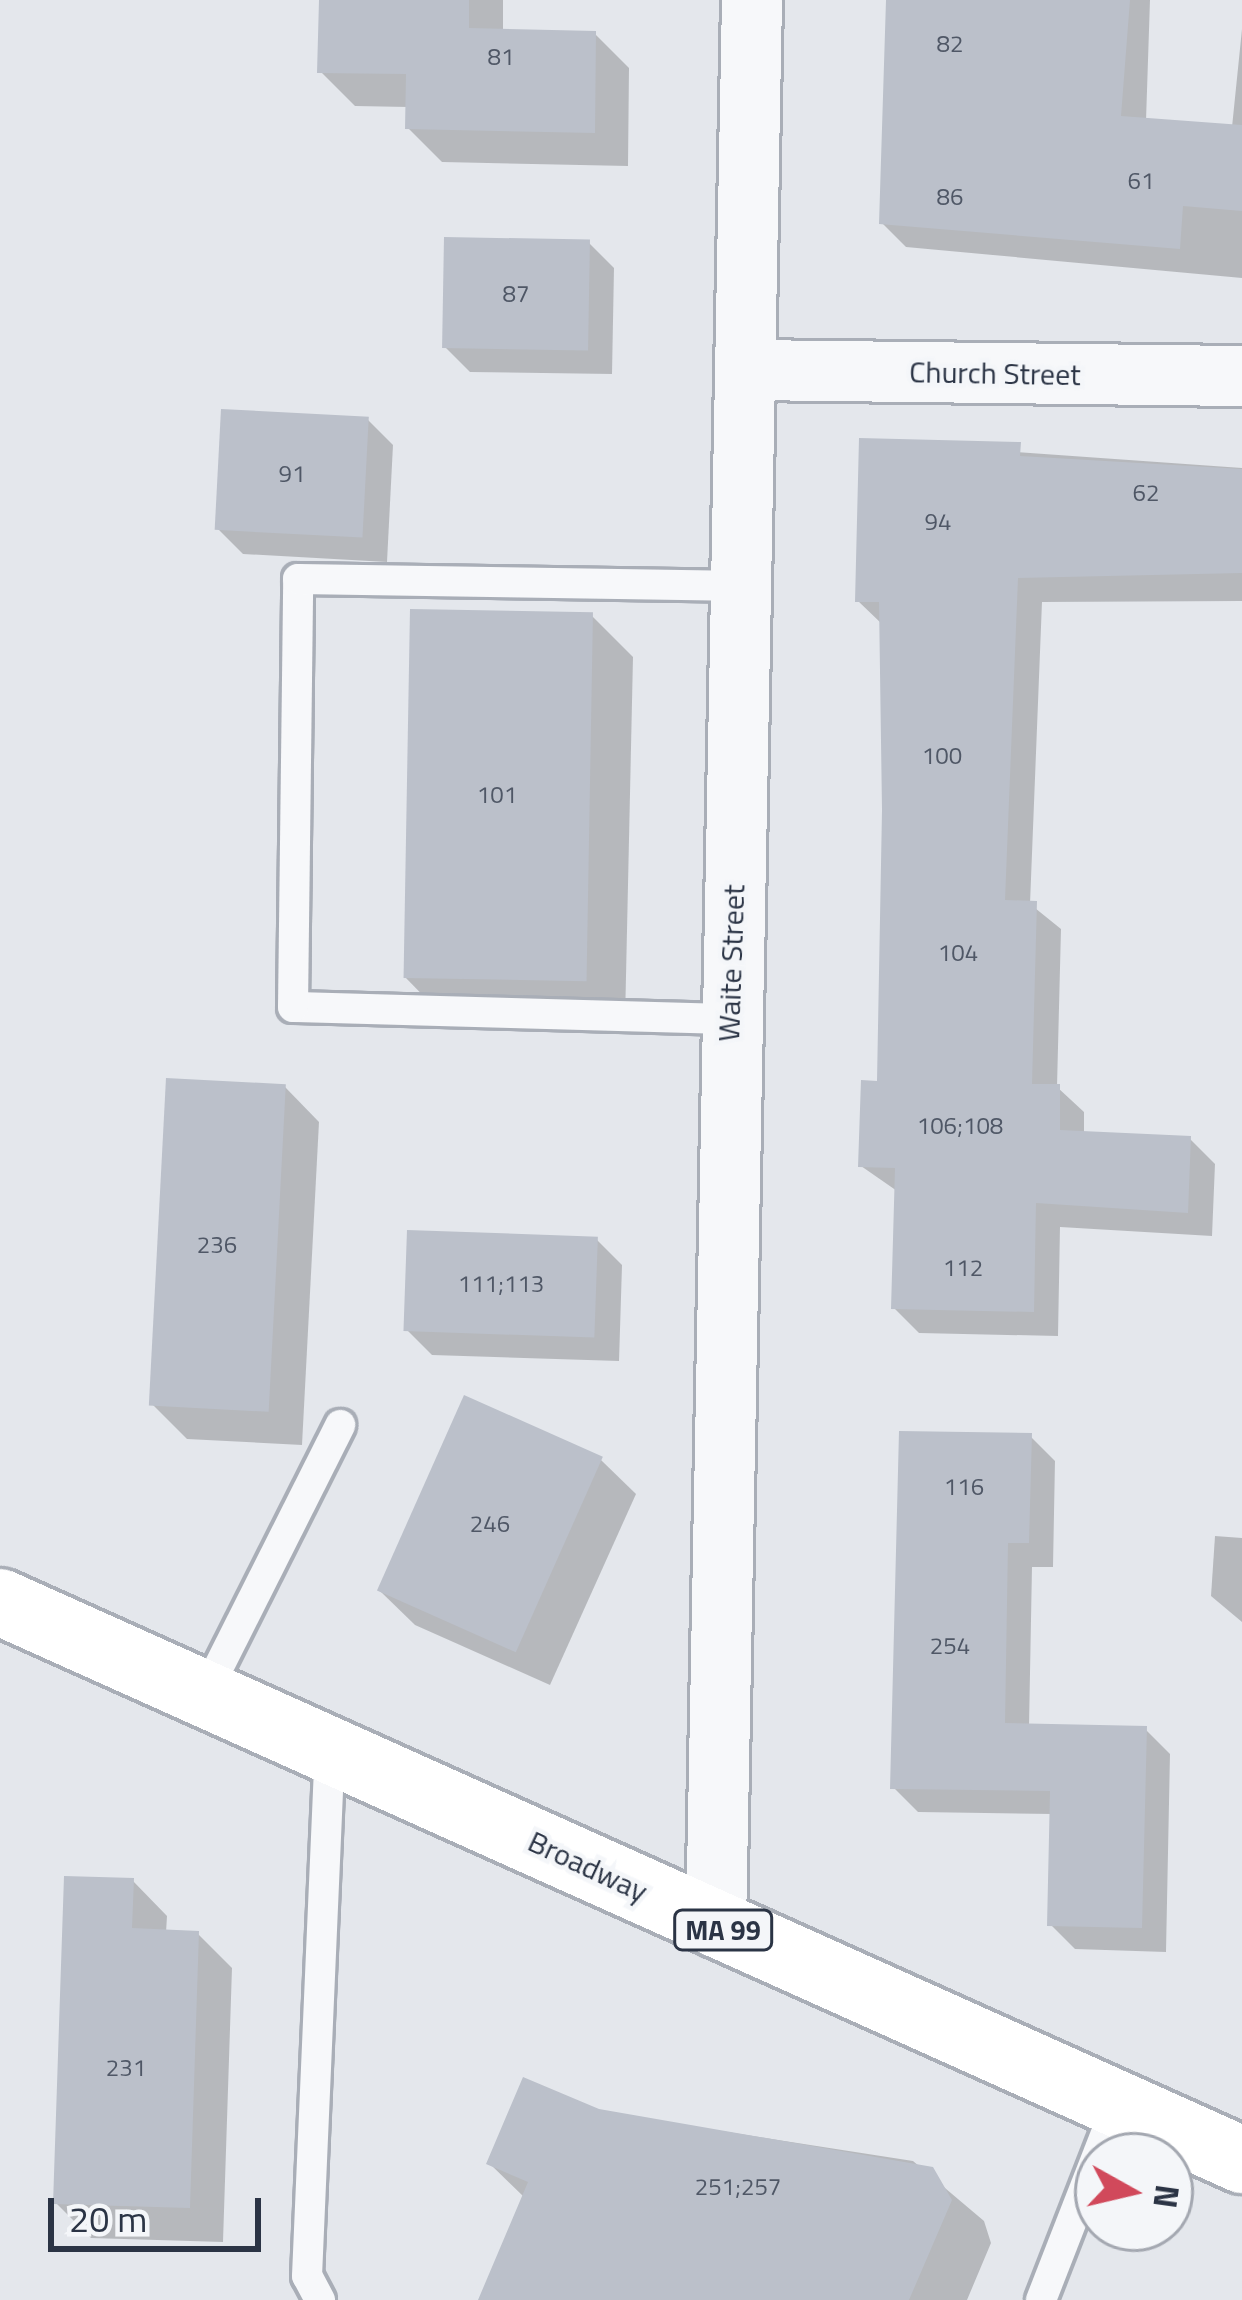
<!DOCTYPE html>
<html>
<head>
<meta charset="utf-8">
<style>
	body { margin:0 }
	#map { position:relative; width:1242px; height:2300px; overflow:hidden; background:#e4e7ec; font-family:"Titillium Web",sans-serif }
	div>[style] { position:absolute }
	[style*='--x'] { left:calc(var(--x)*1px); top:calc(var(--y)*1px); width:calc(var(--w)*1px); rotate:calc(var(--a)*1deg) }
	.shadow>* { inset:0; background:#0003 }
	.building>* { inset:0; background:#bbc0ca; transform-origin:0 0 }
	.roads { filter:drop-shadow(3px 0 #a9aeb7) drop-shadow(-3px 0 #a9aeb7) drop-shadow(0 3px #a9aeb7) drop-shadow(0 -3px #a9aeb7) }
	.lane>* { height:30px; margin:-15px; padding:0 15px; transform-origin:15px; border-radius:15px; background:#f7f8fa }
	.street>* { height:60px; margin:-30px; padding:0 30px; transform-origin:30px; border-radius:30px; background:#f7f8fa }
	.primary>* { height:66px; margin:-33px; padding:0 33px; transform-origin:33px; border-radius:33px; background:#fff }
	span { translate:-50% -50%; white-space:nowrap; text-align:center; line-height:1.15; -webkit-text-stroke:9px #f4f6f9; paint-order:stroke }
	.number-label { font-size:24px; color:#4f5766 }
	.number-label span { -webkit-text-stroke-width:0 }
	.shield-label span { padding:3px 9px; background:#f4f6f9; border:3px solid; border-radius:9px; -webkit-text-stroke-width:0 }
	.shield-label { font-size:27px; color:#2b3445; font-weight:700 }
	.street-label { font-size:30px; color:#2b3445 }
	.north { position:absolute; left:1074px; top:2132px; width:120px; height:120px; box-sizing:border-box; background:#f4f6f9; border:3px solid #a4a8b1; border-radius:50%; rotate:98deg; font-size:33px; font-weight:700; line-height:48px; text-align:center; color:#2b3445 }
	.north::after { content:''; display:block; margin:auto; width:42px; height:54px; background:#d1495b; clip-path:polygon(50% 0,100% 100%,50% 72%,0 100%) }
	.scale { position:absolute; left:48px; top:2198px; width:213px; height:54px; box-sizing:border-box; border:6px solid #2b3445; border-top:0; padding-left:15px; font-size:36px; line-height:42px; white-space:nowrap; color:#2b3445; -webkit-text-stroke:9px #f4f6f9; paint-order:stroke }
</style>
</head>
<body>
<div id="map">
	<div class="shadow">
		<i style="clip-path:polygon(322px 0,503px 0,503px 31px,595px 34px,629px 68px,628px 166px,442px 162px,408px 128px,408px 107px,355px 106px,320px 71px)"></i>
		<i style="clip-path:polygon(890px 0,1150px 0,1146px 121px,1232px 127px,1242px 29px,1242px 278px,906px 247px,882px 223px)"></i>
		<i style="clip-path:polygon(589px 243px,614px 268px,612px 374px,470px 372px,445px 347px)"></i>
		<i style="clip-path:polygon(368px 420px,393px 445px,387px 562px,243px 554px,218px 529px)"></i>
		<i style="clip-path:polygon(862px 441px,1242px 468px,1242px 601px,1042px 602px,1030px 904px,1061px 929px,1057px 1087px,1084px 1112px,1084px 1134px,1190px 1139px,1215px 1164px,1212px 1236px,1060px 1227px,1058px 1336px,919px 1333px,894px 1308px,897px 1191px,861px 1166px,880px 1084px,885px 810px,883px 625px,858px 601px)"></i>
		<i style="clip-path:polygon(592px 616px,633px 657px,625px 1022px,445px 1018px,404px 976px)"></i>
		<i style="clip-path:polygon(285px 1087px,319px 1122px,302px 1445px,187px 1439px,152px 1404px)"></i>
		<i style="clip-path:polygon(597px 1240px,622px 1265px,619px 1361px,432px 1355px,407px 1330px)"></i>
		<i style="clip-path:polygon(1030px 1436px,1055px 1461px,1053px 1567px,1032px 1567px,1029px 1727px,1145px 1729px,1170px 1754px,1166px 1952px,1075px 1949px,1050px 1924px,1052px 1814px,918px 1812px,893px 1787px)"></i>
		<i style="clip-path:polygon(601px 1460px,636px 1494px,550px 1685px,415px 1625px,380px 1591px)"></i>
		<i style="clip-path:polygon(1215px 1536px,1242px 1538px,1242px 1622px,1211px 1596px)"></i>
		<i style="clip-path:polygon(133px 1881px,167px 1916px,166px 1933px,198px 1934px,232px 1968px,223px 2242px,91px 2238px,56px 2203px)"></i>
		<i style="clip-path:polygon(599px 2112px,913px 2161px,984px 2221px,991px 2243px,967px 2300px,483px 2300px,525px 2198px,489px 2163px)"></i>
	</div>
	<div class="building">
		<i style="clip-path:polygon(319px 0,469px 0,469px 28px,596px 31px,595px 133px,405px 129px,406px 74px,317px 73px)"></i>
		<i style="clip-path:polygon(886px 0,1130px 0,1121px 116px,1242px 125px,1242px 211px,1183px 206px,1180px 249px,879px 224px)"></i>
		<i style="left:444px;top:237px;width:146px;height:111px;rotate:1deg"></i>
		<i style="left:221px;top:409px;width:148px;height:121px;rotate:3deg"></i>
		<i style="clip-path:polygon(859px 438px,1021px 442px,1020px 456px,1242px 469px,1242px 573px,1018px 578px,1005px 900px,1037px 901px,1032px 1084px,1060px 1084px,1060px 1130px,1191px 1136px,1188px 1213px,1036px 1203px,1034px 1312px,891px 1309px,895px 1168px,858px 1167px,861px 1080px,877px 1081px,882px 810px,879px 602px,855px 602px)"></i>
		<i style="left:410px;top:609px;width:183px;height:369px;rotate:1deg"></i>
		<i style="left:166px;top:1078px;width:120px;height:328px;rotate:3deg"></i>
		<i style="left:407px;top:1230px;width:191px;height:101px;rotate:2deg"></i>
		<i style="left:464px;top:1395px;width:152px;height:214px;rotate:24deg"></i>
		<i style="clip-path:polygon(899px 1431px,1032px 1433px,1029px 1543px,1008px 1543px,1005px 1723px,1147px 1726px,1142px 1928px,1047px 1926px,1050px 1791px,890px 1789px)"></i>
		<i style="clip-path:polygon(64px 1876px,134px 1878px,132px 1928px,199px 1931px,190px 2208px,53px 2204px)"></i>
		<i style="clip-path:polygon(523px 2077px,599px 2109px,933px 2167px,952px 2200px,909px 2300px,478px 2300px,528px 2182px,486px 2164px)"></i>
	</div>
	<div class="roads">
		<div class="lane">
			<i style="--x:729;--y:1019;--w:436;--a:-178.4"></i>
			<i style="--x:293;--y:1007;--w:428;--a:-89.3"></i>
			<i style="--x:298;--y:579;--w:448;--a:0.9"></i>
			<i style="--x:206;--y:1692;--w:299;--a:-63.3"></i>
			<i style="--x:320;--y:2300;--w:27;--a:-118"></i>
			<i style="--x:307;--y:2276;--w:532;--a:-87.52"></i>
			<i style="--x:1041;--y:2300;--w:209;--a:-68.7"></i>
		</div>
		<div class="street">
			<i style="--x:749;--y:370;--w:493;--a:0.7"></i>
			<i style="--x:716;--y:1927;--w:1927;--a:-88.93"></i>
		</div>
		<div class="primary">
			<i style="--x:0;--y:1602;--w:1362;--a:24.19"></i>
		</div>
	</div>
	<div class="number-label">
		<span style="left:950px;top:44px">82</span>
		<span style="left:501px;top:57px">81</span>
		<span style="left:1141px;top:181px">61</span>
		<span style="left:950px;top:197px">86</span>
		<span style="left:516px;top:294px">87</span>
		<span style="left:292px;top:474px">91</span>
		<span style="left:1146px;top:493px">62</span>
		<span style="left:938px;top:522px">94</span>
		<span style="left:942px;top:756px">100</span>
		<span style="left:497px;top:795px">101</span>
		<span style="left:958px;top:953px">104</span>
		<span style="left:960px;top:1126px">106;108</span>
		<span style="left:217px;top:1245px">236</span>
		<span style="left:963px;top:1268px">112</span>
		<span style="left:501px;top:1284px">111;113</span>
		<span style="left:964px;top:1487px">116</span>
		<span style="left:490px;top:1524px">246</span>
		<span style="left:950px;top:1646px">254</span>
		<span style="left:126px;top:2068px">231</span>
		<span style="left:738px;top:2187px">251;257</span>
	</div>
	<div class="shield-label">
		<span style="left:723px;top:1930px">MA 99</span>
	</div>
	<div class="street-label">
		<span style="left:995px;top:373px;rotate:1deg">Church Street</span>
		<span style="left:731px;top:963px;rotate:-88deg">Waite Street</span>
		<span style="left:588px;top:1866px;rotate:25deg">Broadway</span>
	</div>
	<div class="north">N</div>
	<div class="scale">20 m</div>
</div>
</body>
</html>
